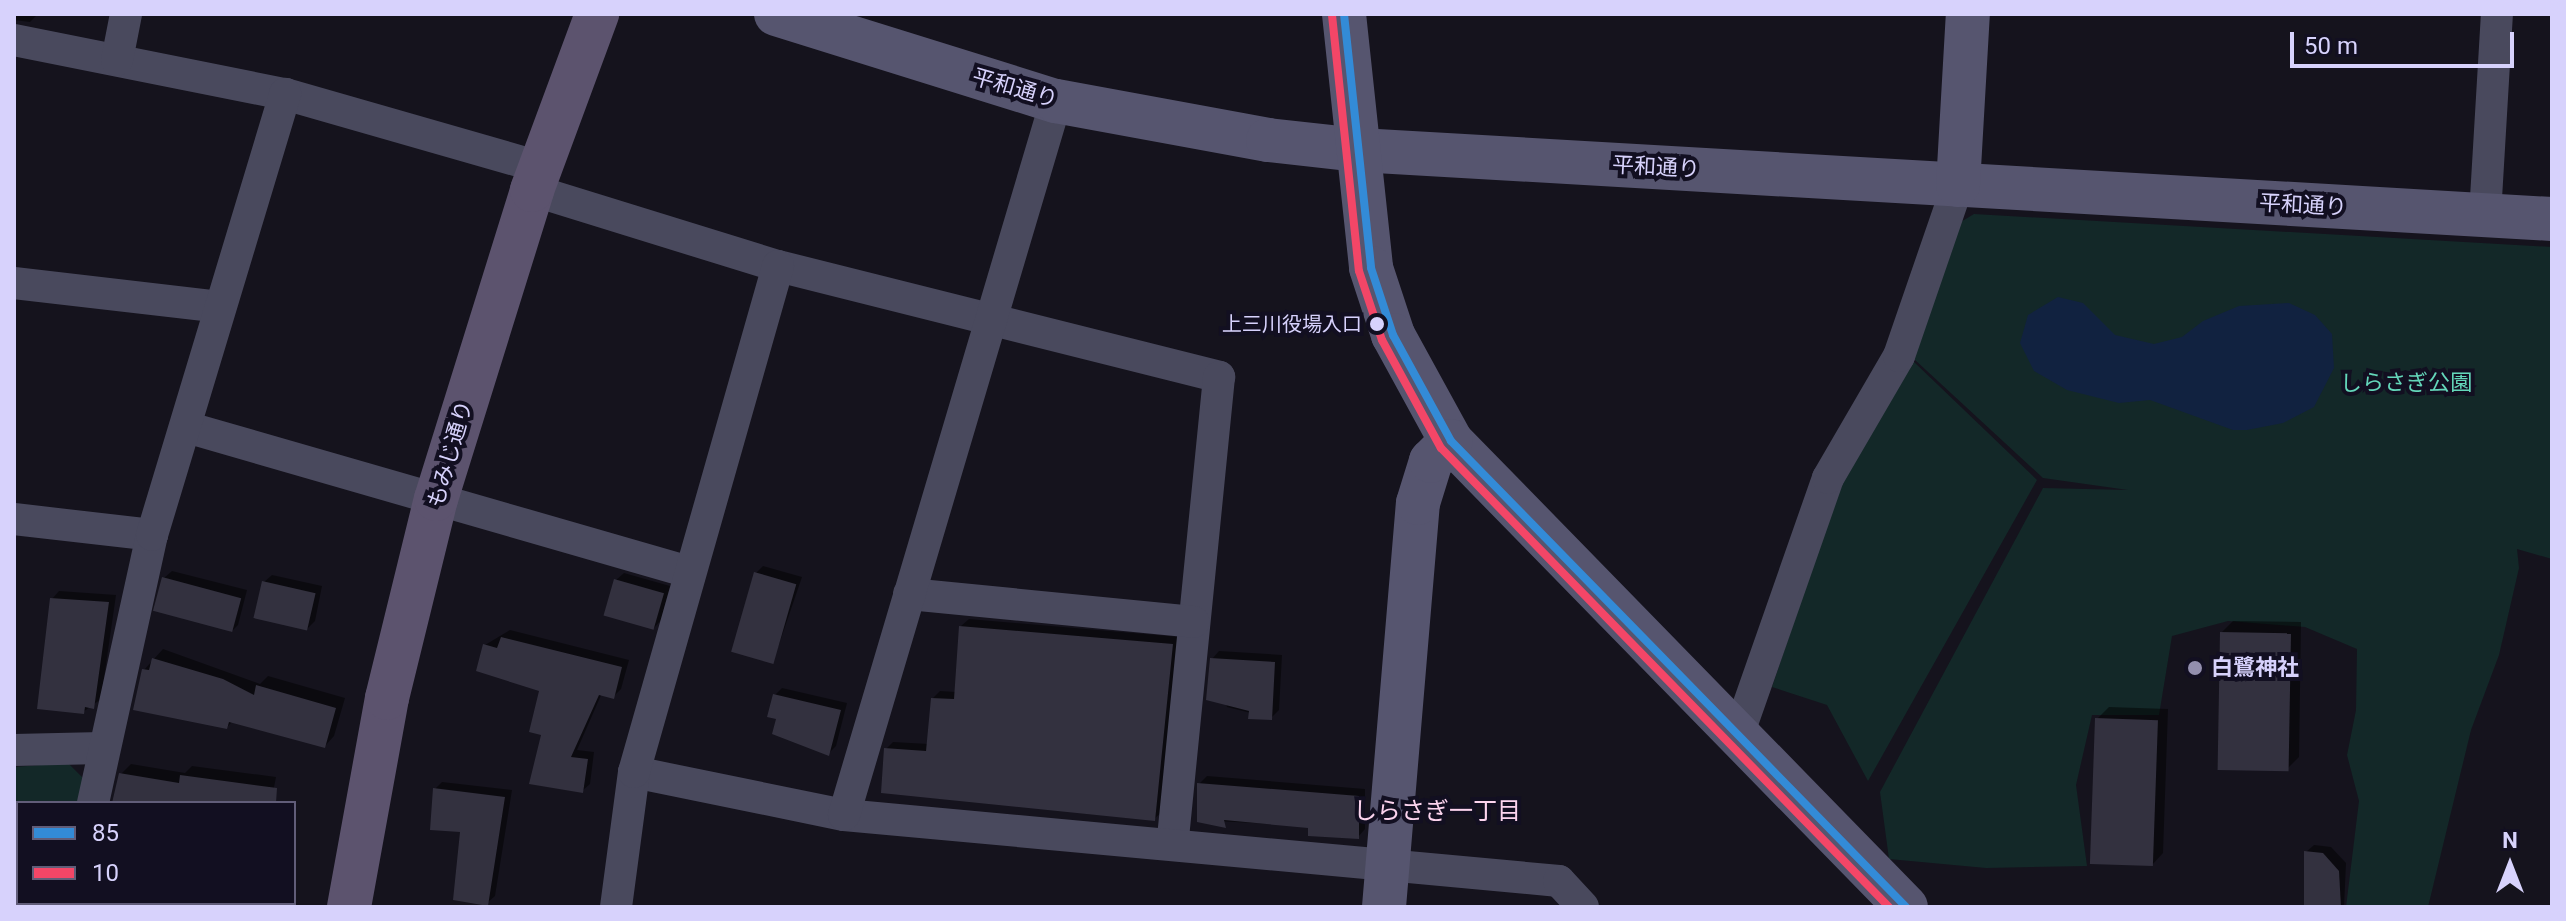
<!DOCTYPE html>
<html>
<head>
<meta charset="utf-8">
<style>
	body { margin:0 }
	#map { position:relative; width:2566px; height:921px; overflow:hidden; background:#15131d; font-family:Roboto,"Noto Sans JP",sans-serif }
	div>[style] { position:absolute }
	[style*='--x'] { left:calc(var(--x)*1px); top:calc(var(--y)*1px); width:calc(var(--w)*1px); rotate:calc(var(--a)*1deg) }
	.green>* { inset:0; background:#132828 }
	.water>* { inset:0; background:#112240 }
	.shadow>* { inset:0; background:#0007 }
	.building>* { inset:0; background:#33313f; transform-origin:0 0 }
	.street>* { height:32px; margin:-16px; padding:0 16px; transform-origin:16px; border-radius:16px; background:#49495d }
	.secondary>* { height:44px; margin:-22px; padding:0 22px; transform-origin:22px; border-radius:22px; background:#56556f }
	.primary>* { height:44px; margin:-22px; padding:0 22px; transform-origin:22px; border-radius:22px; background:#5c536e }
	.bus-1>* { height:8px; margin:-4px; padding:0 4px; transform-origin:4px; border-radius:4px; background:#338bd7 }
	.bus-2>* { height:8px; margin:-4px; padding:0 4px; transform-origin:4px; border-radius:4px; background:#f34667 }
	.dots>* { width:22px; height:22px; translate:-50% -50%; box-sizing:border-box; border:4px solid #120f21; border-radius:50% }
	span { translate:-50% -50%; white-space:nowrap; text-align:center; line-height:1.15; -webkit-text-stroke:8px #120f21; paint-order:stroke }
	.bus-label { font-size:20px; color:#d7d2fc }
	.right { translate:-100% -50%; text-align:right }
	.street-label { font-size:22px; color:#d7d2fc }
	.park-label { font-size:22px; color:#64d7ba }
	.poi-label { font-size:22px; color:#d7d2fc; font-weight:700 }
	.left { translate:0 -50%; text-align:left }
	.neighbourhood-label { font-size:24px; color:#fcd4ee }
	.frame { position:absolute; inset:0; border:16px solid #d7d2fc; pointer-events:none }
	.legend { position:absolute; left:16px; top:801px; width:280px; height:104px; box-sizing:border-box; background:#120f21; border:2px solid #615d79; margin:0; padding:10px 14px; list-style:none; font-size:24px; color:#d7d2fc }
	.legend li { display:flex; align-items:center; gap:16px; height:40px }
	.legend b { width:40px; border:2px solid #615d79 }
	.north { position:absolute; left:2470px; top:825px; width:80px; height:80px; -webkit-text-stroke:6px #120f21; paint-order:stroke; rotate:0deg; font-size:22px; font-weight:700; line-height:32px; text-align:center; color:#d7d2fc }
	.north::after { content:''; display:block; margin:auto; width:28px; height:36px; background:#d7d2fc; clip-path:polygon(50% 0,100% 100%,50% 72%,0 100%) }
	.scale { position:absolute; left:2290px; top:32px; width:224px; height:36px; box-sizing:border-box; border:4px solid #d7d2fc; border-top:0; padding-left:10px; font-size:24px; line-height:28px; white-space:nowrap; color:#d7d2fc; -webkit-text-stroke:6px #120f21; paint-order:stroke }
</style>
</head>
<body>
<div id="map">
	<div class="green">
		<i style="clip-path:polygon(1974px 214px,2552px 247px,2552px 559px,2517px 549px,2519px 568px,2499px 655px,2471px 730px,2428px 907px,2346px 907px,2359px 801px,2347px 755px,2356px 710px,2357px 649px,2305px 627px,2228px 621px,2172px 636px,2159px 715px,2092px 715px,2076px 785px,2087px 866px,1986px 868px,1889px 859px,1880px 792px,2043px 488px,2128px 490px,2043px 478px,1914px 359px,1959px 223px)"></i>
		<i style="clip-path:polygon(1913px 361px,2037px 480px,1868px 781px,1827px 705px,1772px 687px,1841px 483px)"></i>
		<i style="clip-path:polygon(68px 763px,83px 778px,79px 803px,18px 803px,18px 903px,65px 903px,64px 907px,14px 907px,14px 767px)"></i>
	</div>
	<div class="water">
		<i style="clip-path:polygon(2058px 297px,2083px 303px,2115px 335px,2154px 344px,2182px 337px,2203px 321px,2239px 306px,2289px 303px,2315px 315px,2332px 334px,2334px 368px,2314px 407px,2283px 423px,2247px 430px,2233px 430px,2150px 400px,2119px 403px,2067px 390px,2034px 371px,2020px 343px,2028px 315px)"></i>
	</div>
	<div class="shadow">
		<i style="clip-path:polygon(14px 14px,38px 14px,30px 22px,14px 20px)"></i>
		<i style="clip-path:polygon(763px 566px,802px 577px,776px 653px,768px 661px,756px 573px)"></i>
		<i style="clip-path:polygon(172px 571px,247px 590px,238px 625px,231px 632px,164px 578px)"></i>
		<i style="clip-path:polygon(624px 573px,670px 586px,661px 620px,654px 628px,616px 580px)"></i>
		<i style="clip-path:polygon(272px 575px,322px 586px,315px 621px,307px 629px,264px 582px)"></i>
		<i style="clip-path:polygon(59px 591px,116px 595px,101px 699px,83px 712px,52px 599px)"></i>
		<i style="clip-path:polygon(969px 619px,1180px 637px,1162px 812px,1154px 819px,886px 749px,893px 742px,929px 744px,933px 698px,940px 691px,956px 692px,961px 626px)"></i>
		<i style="clip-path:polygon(2233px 621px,2301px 622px,2299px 757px,2287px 769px,2222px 632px)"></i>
		<i style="clip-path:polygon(510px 630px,629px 660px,621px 689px,614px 696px,602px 693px,577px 750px,594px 752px,590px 784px,582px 791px,543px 734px,542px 689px,485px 645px)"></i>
		<i style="clip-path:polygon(163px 649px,260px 684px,268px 676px,345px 698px,334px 736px,325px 746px,233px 721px,227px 727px,144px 670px)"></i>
		<i style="clip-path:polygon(1219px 651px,1282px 655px,1279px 710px,1271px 718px,1227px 707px,1212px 659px)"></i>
		<i style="clip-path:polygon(782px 688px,847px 703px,836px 746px,829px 753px,779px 717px,775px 695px)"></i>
		<i style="clip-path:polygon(2109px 707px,2168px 709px,2163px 853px,2152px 865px,2097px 719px)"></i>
		<i style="clip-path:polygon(131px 764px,185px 773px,192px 766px,276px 777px,271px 803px,115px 803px,121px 774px)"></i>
		<i style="clip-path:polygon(1207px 776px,1365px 789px,1365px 829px,1358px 837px,1310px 826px,1199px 820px,1199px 784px)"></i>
		<i style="clip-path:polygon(442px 782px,512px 790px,495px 896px,487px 903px,462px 830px,435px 789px)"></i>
		<i style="clip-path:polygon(2314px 845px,2331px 847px,2346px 863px,2344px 907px,2306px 907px,2306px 852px)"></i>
	</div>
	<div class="building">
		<i style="left:754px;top:572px;width:44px;height:83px;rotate:16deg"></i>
		<i style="left:162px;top:577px;width:82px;height:35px;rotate:15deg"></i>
		<i style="left:614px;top:579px;width:52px;height:38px;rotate:16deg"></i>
		<i style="left:262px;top:581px;width:55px;height:38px;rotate:13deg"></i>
		<i style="clip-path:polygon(50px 598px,109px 602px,94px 709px,85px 707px,84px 714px,37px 709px)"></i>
		<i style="clip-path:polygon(959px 626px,1173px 644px,1155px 821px,881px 793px,884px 748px,926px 751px,931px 698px,954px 699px)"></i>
		<i style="left:2220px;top:632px;width:71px;height:138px;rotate:1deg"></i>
		<i style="clip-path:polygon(501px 637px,622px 667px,614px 699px,599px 695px,571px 757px,588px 759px,583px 793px,529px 784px,541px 735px,529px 732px,539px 691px,476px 671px,483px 644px,497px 648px)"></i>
		<i style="clip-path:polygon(152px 658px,223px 679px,254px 695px,256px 685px,336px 708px,325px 748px,229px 722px,227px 729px,133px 710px,142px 669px,149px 670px)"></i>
		<i style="clip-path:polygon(1210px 658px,1275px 662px,1272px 720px,1248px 719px,1249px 711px,1206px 700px)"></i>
		<i style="clip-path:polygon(773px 694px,841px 710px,829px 756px,772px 734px,776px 719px,767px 717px)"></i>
		<i style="left:2095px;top:718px;width:63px;height:146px;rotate:2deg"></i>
		<i style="clip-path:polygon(119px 773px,179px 783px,180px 775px,277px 788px,276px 803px,112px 803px)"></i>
		<i style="clip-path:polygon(1197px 783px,1359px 796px,1359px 839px,1308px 836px,1308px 828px,1224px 820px,1226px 828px,1197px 822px)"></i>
		<i style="clip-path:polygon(433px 788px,505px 797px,488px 906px,453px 900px,460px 832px,430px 830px)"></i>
		<i style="clip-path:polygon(2304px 851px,2323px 853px,2339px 871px,2341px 907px,2304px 907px)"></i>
	</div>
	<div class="street">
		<i style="--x:14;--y:40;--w:276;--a:11.3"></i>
		<i style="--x:285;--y:94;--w:265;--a:16"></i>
		<i style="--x:117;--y:60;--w:47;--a:-78.9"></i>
		<i style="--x:532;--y:190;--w:257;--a:17.2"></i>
		<i style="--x:778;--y:266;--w:455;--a:14.1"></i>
		<i style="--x:1219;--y:377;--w:469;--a:95.7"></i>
		<i style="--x:2485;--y:215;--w:201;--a:-86.6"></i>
		<i style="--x:14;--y:283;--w:207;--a:6.6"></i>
		<i style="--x:186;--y:427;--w:523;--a:16.08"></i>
		<i style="--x:14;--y:519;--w:139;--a:6.6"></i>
		<i style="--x:909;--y:594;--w:286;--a:5.6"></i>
		<i style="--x:1738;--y:735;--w:272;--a:-70.7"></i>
		<i style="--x:1828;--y:478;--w:141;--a:-59.8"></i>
		<i style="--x:1899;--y:356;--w:181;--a:-71"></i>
		<i style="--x:14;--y:750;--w:88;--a:-1.3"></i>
		<i style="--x:634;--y:772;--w:214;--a:11.6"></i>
		<i style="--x:844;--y:815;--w:718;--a:5.27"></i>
		<i style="--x:1559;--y:881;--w:35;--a:47"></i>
		<i style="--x:93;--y:803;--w:274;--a:-77.6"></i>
		<i style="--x:152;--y:535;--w:461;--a:-73.2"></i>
		<i style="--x:844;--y:815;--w:745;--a:-73.46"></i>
		<i style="--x:76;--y:907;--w:4;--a:-76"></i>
		<i style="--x:616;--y:907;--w:136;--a:-82.4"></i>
		<i style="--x:634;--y:772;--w:526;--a:-74.11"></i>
	</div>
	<div class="secondary">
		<i style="--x:776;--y:14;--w:293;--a:17.3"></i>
		<i style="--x:1056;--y:101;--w:216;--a:10.4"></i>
		<i style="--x:1268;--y:140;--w:92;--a:6.3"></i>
		<i style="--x:1359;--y:150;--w:1195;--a:3.31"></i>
		<i style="--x:1344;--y:14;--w:255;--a:83.9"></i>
		<i style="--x:1371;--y:268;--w:71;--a:71.8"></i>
		<i style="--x:1393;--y:335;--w:121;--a:61.3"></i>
		<i style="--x:1451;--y:441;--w:651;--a:45.68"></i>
		<i style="--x:1958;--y:185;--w:171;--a:-86.7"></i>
		<i style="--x:1384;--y:907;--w:405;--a:-85.2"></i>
		<i style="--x:1418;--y:503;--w:44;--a:-72.8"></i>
		<i style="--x:1431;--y:461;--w:28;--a:-45"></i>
	</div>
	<div class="primary">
		<i style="--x:349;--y:907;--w:212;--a:-79.7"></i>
		<i style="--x:387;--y:698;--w:205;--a:-76.2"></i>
		<i style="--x:436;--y:499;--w:324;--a:-72.7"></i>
		<i style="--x:532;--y:190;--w:188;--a:-69.7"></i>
	</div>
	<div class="bus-1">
		<i style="--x:1344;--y:14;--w:255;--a:83.9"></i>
		<i style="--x:1371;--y:268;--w:71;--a:71.8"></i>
		<i style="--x:1393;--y:335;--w:121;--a:61.3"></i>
		<i style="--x:1451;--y:441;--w:651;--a:45.68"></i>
	</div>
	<div class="bus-2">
		<i style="--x:1332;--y:15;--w:257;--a:84"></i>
		<i style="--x:1359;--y:271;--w:73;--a:71.6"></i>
		<i style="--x:1382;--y:340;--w:123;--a:61.4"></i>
		<i style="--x:1441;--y:448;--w:641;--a:45.69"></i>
	</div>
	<div class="dots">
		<i style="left:1377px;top:324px;background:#d7d2fc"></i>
		<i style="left:2195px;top:668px;background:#938fae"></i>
	</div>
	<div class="bus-label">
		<span class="right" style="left:1362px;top:324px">上三川役場入口</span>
	</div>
	<div class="street-label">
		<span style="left:1015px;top:88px;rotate:16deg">平和通り</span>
		<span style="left:1656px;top:167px;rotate:3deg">平和通り</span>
		<span style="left:2303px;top:205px;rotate:3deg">平和通り</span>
		<span style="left:450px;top:454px;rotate:-74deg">もみじ通り</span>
	</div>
	<div class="park-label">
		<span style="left:2406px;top:383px">しらさぎ公園</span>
	</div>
	<div class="poi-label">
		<span class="left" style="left:2211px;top:668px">白鷺神社</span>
	</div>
	<div class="neighbourhood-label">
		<span style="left:1437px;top:812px">しらさぎ一丁目</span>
	</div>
	<div class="frame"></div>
	<ul class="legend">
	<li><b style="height:10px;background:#338bd7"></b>85</li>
	<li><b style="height:10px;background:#f34667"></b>10</li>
	</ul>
	<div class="north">N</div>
	<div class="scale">50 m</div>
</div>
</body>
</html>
